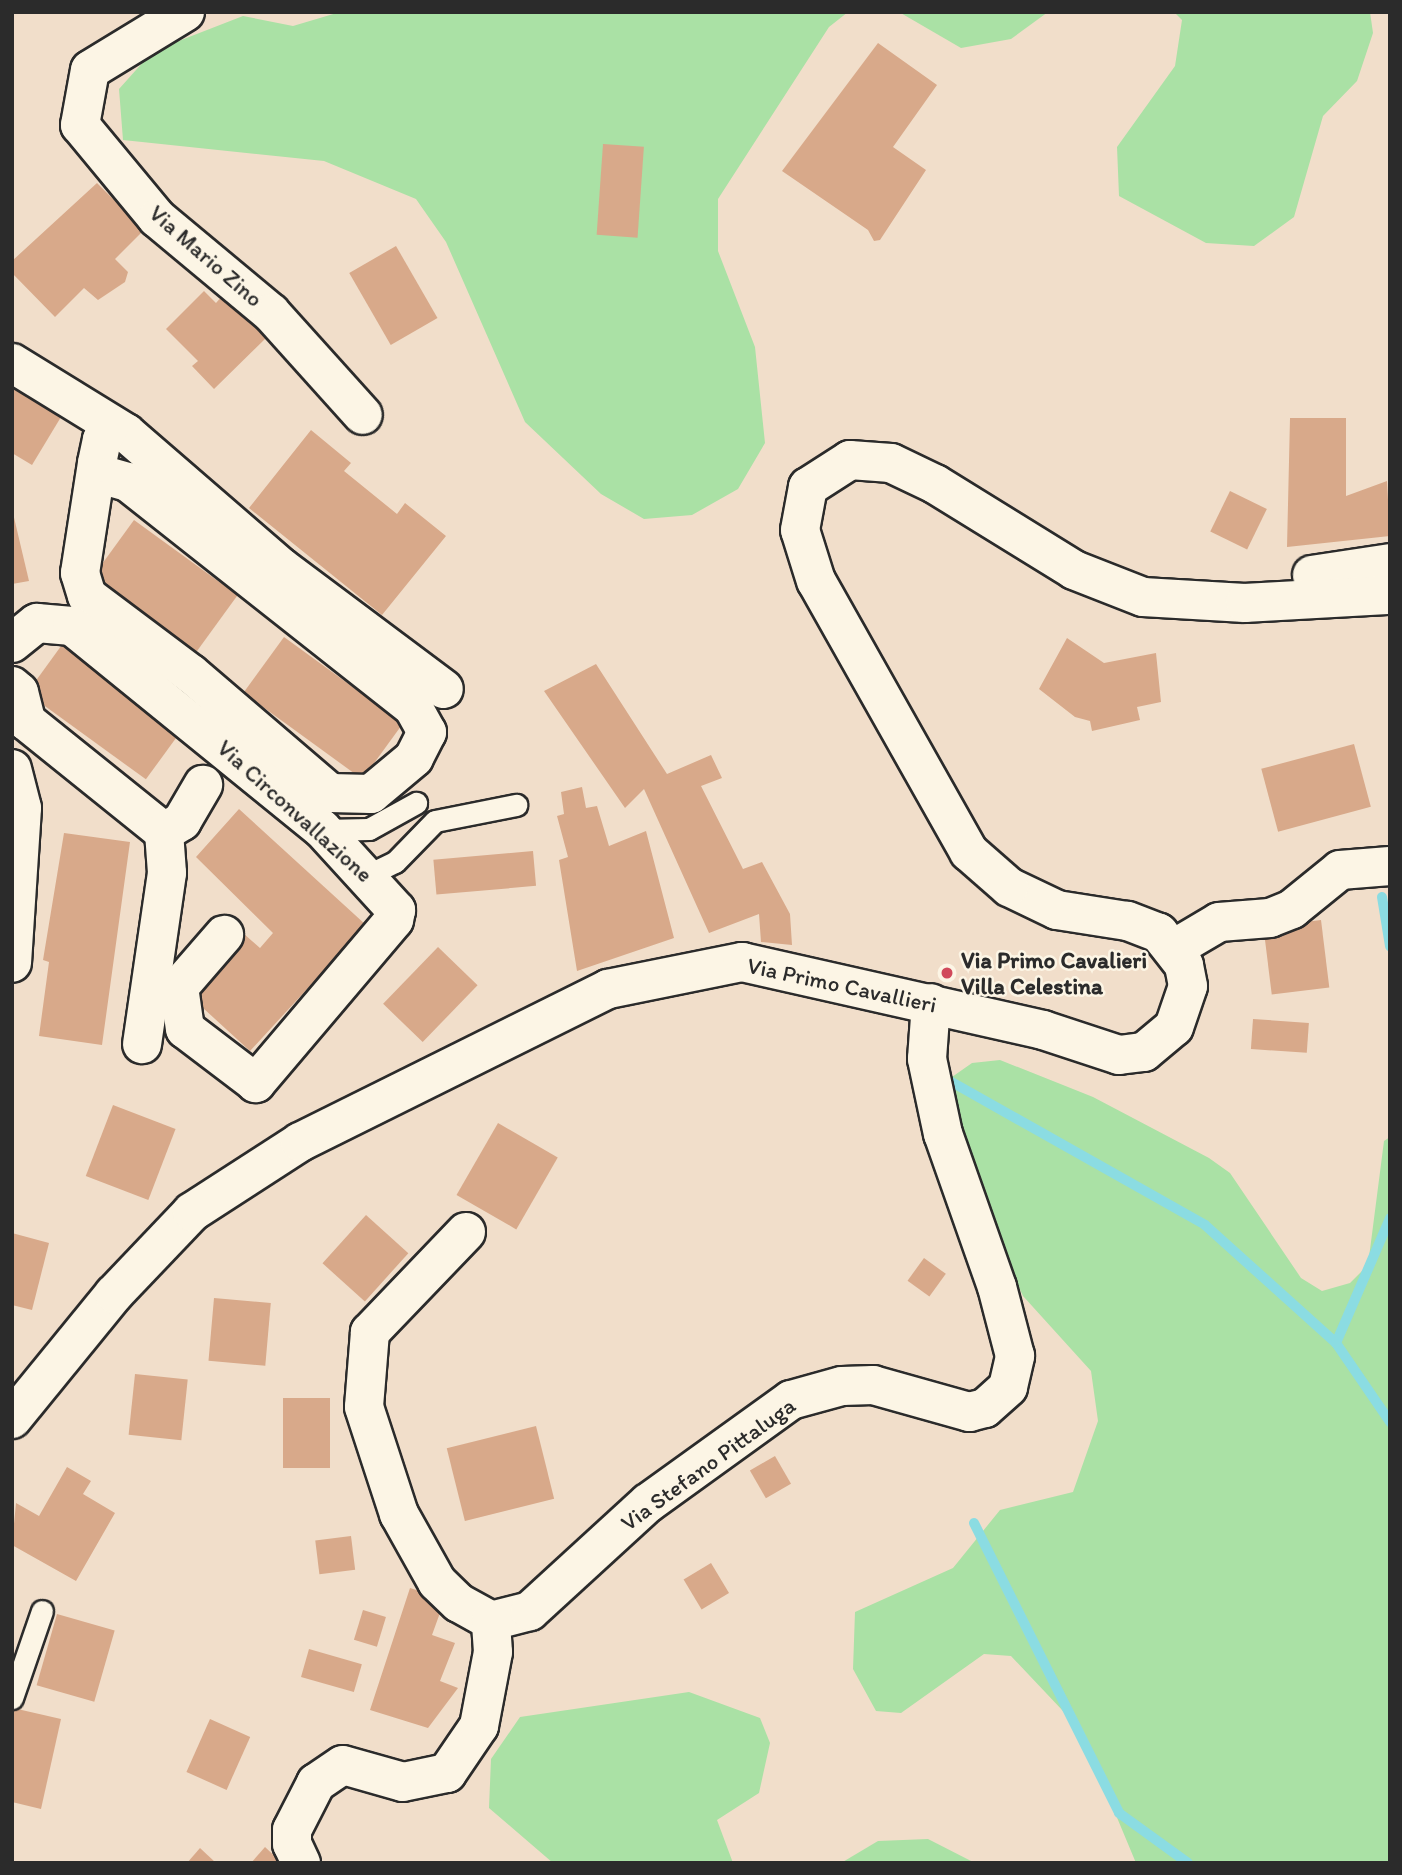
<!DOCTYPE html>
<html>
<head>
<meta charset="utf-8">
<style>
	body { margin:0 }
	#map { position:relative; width:1402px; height:1875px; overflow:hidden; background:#f1deca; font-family:Itim,sans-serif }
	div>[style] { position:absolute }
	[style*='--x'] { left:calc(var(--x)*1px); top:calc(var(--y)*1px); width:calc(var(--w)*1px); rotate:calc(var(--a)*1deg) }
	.green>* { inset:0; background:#aae1a5 }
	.stream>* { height:10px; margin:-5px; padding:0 5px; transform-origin:5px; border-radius:5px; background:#8bdce2 }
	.building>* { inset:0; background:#d8a98a; transform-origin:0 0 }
	.roads { filter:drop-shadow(2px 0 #2b2b2b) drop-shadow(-2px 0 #2b2b2b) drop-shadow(0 2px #2b2b2b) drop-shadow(0 -2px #2b2b2b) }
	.service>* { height:21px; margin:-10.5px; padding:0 10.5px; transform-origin:10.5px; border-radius:10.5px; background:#fcf5e5 }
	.minor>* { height:38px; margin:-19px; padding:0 19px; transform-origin:19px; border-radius:19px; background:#fcf5e5 }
	.secondary>* { height:38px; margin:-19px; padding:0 19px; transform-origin:19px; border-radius:19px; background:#fcf5e5 }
	.dots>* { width:19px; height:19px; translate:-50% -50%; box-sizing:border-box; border:4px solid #fcf5e5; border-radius:50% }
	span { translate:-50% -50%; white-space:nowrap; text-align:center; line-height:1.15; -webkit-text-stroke:5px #fcf5e5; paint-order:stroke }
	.street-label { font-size:23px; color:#2b2b2b }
	.poi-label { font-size:23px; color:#2b2b2b; font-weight:700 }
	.left { translate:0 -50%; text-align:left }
	.frame { position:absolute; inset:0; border:14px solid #2b2b2b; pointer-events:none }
</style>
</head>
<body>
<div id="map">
	<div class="green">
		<i style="clip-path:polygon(340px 12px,848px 12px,829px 27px,718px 199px,718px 251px,755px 347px,765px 443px,738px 489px,692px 515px,644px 519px,601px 494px,525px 422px,446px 242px,416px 199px,324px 161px,123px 140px,119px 89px,153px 51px,243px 16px,293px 26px)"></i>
		<i style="clip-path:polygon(899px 12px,1048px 12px,1011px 39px,961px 48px)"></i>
		<i style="clip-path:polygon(1174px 12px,1370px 12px,1373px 33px,1357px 81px,1323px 116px,1294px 217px,1254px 246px,1206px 243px,1119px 196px,1117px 147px,1175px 66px,1182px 20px)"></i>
		<i style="clip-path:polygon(1000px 1060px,1093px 1097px,1209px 1158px,1230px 1173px,1301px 1278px,1322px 1291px,1350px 1283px,1368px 1265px,1384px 1141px,1390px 1137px,1390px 1863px,1136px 1863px,1080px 1729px,1011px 1656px,984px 1654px,901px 1713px,876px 1711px,853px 1669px,855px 1612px,953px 1568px,1000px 1510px,1073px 1492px,1098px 1421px,1091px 1371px,1023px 1296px,979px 1201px,952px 1077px,972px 1063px)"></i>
		<i style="clip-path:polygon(689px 1692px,760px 1718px,770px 1743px,759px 1793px,717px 1820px,733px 1863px,553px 1863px,489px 1808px,491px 1759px,520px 1717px)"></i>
		<i style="clip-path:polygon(928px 1839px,975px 1863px,841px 1863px,878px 1841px)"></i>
	</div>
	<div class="stream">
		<i style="--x:1382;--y:897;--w:50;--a:80.7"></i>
		<i style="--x:941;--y:1076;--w:303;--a:29.4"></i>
		<i style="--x:1205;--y:1225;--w:176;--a:42"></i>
		<i style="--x:1336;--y:1343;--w:96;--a:55.6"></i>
		<i style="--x:1336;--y:1343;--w:136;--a:-66.6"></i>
		<i style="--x:974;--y:1523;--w:324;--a:63.4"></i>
		<i style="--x:1119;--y:1813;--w:85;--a:35.9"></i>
	</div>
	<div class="building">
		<i style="clip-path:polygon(878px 43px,937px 85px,893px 147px,926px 170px,880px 240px,874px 241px,868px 230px,782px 171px)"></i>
		<i style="left:603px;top:144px;width:41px;height:91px;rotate:4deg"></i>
		<i style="clip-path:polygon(97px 183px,144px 230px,115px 259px,128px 272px,125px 282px,98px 300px,84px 288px,55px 317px,12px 273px,12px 261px)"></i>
		<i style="left:396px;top:246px;width:83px;height:54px;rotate:60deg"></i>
		<i style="clip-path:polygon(204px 291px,216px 303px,223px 295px,266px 338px,214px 389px,192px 366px,198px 361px,166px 329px)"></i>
		<i style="clip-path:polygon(12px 380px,64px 412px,32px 465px,12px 453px)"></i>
		<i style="clip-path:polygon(1290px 418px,1346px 418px,1346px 496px,1387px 481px,1390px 536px,1287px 547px)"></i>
		<i style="clip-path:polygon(311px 430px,351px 463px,344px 471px,397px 514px,405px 503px,446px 536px,382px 615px,249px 508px)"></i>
		<i style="left:1230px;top:491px;width:41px;height:45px;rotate:26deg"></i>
		<i style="clip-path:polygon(12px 509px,29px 581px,12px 584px)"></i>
		<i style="left:134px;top:520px;width:128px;height:72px;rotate:36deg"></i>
		<i style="left:284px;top:637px;width:147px;height:69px;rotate:36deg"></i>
		<i style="clip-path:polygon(1067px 638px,1104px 663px,1156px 653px,1161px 702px,1137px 707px,1140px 720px,1092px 731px,1090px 721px,1075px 717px,1039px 689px)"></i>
		<i style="left:64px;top:642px;width:147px;height:63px;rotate:36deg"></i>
		<i style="clip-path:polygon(596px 664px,667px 774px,711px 755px,722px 778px,701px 786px,743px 869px,762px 862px,790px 914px,792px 945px,761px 942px,759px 914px,709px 933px,644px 789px,625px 808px,544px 691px)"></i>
		<i style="left:1354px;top:744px;width:65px;height:96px;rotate:75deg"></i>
		<i style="clip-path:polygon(582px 787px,586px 808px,597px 806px,609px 846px,646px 831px,674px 938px,577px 971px,559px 860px,568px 857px,557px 816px,564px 814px,561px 792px)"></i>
		<i style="clip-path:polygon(239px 809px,366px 925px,250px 1051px,191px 997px,244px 934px,260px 948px,273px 933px,196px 857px)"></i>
		<i style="clip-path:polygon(64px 833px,130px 842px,102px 1045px,39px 1036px,49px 962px,43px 960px)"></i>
		<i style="left:533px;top:851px;width:35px;height:100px;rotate:85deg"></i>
		<i style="left:1321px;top:920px;width:68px;height:58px;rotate:83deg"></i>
		<i style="left:438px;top:947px;width:55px;height:79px;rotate:44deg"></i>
		<i style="left:1253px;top:1019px;width:56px;height:30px;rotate:4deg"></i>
		<i style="left:113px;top:1105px;width:67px;height:76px;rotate:21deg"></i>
		<i style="left:498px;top:1123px;width:69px;height:83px;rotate:30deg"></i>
		<i style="left:366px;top:1215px;width:57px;height:65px;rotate:42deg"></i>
		<i style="clip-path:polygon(12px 1233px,49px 1243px,32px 1310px,12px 1305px)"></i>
		<i style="left:924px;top:1258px;width:27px;height:28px;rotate:36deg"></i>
		<i style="left:214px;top:1298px;width:57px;height:63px;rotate:5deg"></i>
		<i style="left:135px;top:1374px;width:53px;height:61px;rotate:6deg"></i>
		<i style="left:283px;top:1398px;width:47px;height:70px"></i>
		<i style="left:536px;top:1426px;width:75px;height:92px;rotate:76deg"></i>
		<i style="left:775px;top:1456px;width:32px;height:29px;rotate:60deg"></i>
		<i style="clip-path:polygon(67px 1467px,91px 1481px,83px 1494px,115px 1513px,76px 1581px,12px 1545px,16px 1503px,39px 1516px)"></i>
		<i style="left:351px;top:1536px;width:34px;height:36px;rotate:83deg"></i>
		<i style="left:711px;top:1563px;width:35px;height:32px;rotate:59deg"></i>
		<i style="clip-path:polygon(410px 1588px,445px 1599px,432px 1635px,455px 1643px,440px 1681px,458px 1688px,428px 1728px,370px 1710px)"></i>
		<i style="left:363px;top:1610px;width:24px;height:31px;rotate:17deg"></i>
		<i style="left:57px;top:1614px;width:60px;height:74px;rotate:16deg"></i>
		<i style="left:309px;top:1649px;width:55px;height:29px;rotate:16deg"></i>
		<i style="clip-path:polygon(13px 1708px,61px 1719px,41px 1809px,12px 1802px)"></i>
		<i style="left:210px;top:1719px;width:44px;height:58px;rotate:24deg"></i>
		<i style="clip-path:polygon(265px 1847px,282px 1863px,251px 1863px)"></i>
		<i style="clip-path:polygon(200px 1848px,216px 1863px,187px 1863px)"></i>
	</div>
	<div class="roads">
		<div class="service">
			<i style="--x:324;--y:830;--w:45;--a:-1.3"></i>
			<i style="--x:369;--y:829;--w:54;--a:-29"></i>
			<i style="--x:368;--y:875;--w:30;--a:-26"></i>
			<i style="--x:395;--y:862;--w:57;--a:-45.7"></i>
			<i style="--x:435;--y:821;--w:83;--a:-11.2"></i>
			<i style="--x:12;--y:1698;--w:92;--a:-71"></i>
		</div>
		<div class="minor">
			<i style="--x:185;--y:12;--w:111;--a:148.6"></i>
			<i style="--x:90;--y:70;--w:56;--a:100.3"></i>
			<i style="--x:80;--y:125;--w:121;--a:50.4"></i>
			<i style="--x:157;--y:218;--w:148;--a:39.8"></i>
			<i style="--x:271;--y:313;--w:137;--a:48"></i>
			<i style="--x:12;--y:363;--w:134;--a:31.6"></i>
			<i style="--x:126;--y:433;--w:206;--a:40.9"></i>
			<i style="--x:282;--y:568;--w:202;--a:36.8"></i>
			<i style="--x:96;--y:473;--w:33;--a:16"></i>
			<i style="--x:128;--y:482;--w:363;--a:38.3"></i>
			<i style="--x:413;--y:707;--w:29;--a:61"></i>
			<i style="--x:427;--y:732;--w:29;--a:117"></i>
			<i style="--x:414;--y:758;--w:56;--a:140.1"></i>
			<i style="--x:371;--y:794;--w:41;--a:-178.6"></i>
			<i style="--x:330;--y:793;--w:183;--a:-139.4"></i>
			<i style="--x:191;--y:674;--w:130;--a:-143.1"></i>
			<i style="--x:87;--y:596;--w:24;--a:-107"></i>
			<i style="--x:80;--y:573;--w:111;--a:-81.2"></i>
			<i style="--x:97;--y:463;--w:24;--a:-78"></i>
			<i style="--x:102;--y:440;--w:18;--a:-63"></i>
			<i style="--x:1312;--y:575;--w:79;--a:-8.7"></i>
			<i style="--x:12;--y:643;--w:32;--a:-39"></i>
			<i style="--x:37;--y:623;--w:35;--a:5"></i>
			<i style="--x:72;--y:626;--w:322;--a:39.1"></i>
			<i style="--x:322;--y:829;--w:110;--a:47.6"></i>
			<i style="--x:396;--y:910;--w:10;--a:101"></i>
			<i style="--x:394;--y:920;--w:214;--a:130.3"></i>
			<i style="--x:256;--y:1083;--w:89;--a:-142.7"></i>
			<i style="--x:185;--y:1029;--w:42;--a:-98.1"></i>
			<i style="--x:179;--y:987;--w:69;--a:-49.1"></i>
			<i style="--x:12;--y:686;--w:9;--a:41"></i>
			<i style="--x:19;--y:692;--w:30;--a:76"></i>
			<i style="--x:26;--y:721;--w:177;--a:38.8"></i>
			<i style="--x:164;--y:832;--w:41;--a:85.8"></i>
			<i style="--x:167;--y:873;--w:173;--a:98.3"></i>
			<i style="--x:12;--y:769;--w:40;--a:75.6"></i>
			<i style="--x:22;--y:808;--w:155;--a:93.7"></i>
			<i style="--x:164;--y:832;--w:21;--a:-31"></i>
			<i style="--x:182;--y:821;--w:42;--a:-59.7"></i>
			<i style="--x:1175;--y:948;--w:51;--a:-30.6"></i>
			<i style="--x:1219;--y:922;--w:51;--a:-4.5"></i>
			<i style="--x:1270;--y:918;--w:24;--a:-22"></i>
			<i style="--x:1292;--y:909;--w:62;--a:-39.1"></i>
			<i style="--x:1340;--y:870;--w:50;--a:-4.6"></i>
			<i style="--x:466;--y:1232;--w:139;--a:133.8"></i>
			<i style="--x:370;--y:1332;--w:75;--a:94.6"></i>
			<i style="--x:364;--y:1407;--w:113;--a:71.9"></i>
			<i style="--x:399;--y:1514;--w:78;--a:60.8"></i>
			<i style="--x:437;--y:1582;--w:30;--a:44"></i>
			<i style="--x:459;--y:1603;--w:37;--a:29"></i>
			<i style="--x:301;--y:1863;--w:21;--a:-115"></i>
			<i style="--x:292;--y:1844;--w:14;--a:-90"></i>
			<i style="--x:292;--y:1830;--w:53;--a:-62.9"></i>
			<i style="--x:316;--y:1783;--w:32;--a:-34"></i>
			<i style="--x:343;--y:1765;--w:62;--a:15.8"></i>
			<i style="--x:403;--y:1782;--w:45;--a:-11.6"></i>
			<i style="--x:447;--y:1773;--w:57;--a:-55.8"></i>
			<i style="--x:479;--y:1726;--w:75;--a:-79.3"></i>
			<i style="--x:493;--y:1652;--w:31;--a:-94"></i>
			<i style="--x:491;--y:1621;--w:40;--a:-14.4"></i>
			<i style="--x:530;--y:1611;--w:160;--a:-42.5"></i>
			<i style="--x:648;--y:1503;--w:176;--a:-35.8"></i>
			<i style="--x:791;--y:1400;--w:53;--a:-15.4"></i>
			<i style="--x:842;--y:1386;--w:31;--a:-2"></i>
			<i style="--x:873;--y:1385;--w:100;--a:15.7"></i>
			<i style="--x:969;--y:1412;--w:16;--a:-14"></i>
			<i style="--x:985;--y:1408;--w:31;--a:-42"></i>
			<i style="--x:1008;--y:1387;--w:32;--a:-77"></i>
			<i style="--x:1015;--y:1356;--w:71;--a:-104.6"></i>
			<i style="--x:997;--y:1287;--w:162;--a:-109.4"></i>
			<i style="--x:943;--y:1134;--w:77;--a:-102"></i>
			<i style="--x:927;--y:1059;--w:56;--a:-85.9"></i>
		</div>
		<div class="secondary">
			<i style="--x:12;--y:1419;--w:161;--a:-50.8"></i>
			<i style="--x:114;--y:1294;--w:113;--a:-46.4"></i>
			<i style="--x:192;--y:1212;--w:129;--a:-32.9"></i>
			<i style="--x:300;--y:1142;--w:344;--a:-26.4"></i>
			<i style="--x:608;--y:989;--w:137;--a:-11.4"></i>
			<i style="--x:742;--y:962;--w:309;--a:12.7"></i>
			<i style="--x:1043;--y:1030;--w:80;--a:18.2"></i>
			<i style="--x:1119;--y:1055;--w:25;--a:-7"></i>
			<i style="--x:1144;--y:1052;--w:39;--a:-40"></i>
			<i style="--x:1174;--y:1027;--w:43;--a:-71.1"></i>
			<i style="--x:1188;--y:986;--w:21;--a:-101"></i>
			<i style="--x:1184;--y:965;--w:41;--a:-128"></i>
			<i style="--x:1159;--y:933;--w:34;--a:-159"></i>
			<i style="--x:1127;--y:921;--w:71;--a:-171.1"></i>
			<i style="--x:1057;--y:910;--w:53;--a:-154.4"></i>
			<i style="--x:1009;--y:887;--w:53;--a:-138.8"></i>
			<i style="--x:969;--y:852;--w:311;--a:-119.4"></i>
			<i style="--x:816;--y:581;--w:53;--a:-107.4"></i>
			<i style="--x:800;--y:530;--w:44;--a:-79.5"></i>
			<i style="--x:808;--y:487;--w:50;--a:-32.7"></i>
			<i style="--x:850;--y:460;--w:41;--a:4.2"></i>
			<i style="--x:891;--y:463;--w:49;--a:25.5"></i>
			<i style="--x:935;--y:484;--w:163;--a:31.7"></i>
			<i style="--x:1074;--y:570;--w:74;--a:21.4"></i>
			<i style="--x:1143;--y:597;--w:102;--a:3.4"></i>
			<i style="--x:1245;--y:603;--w:145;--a:-3.2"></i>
		</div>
	</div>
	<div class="dots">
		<i style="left:947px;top:973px;background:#d1495b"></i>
	</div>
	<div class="street-label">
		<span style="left:206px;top:256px;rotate:41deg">Via Mario Zino</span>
		<span style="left:295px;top:811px;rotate:42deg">Via Circonvallazione</span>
		<span style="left:842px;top:985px;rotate:12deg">Via Primo Cavallieri</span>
		<span style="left:708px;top:1464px;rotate:-36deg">Via Stefano Pittaluga</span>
	</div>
	<div class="poi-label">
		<span class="left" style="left:961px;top:973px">Via Primo Cavalieri<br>Villa Celestina</span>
	</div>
	<div class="frame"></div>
</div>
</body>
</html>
